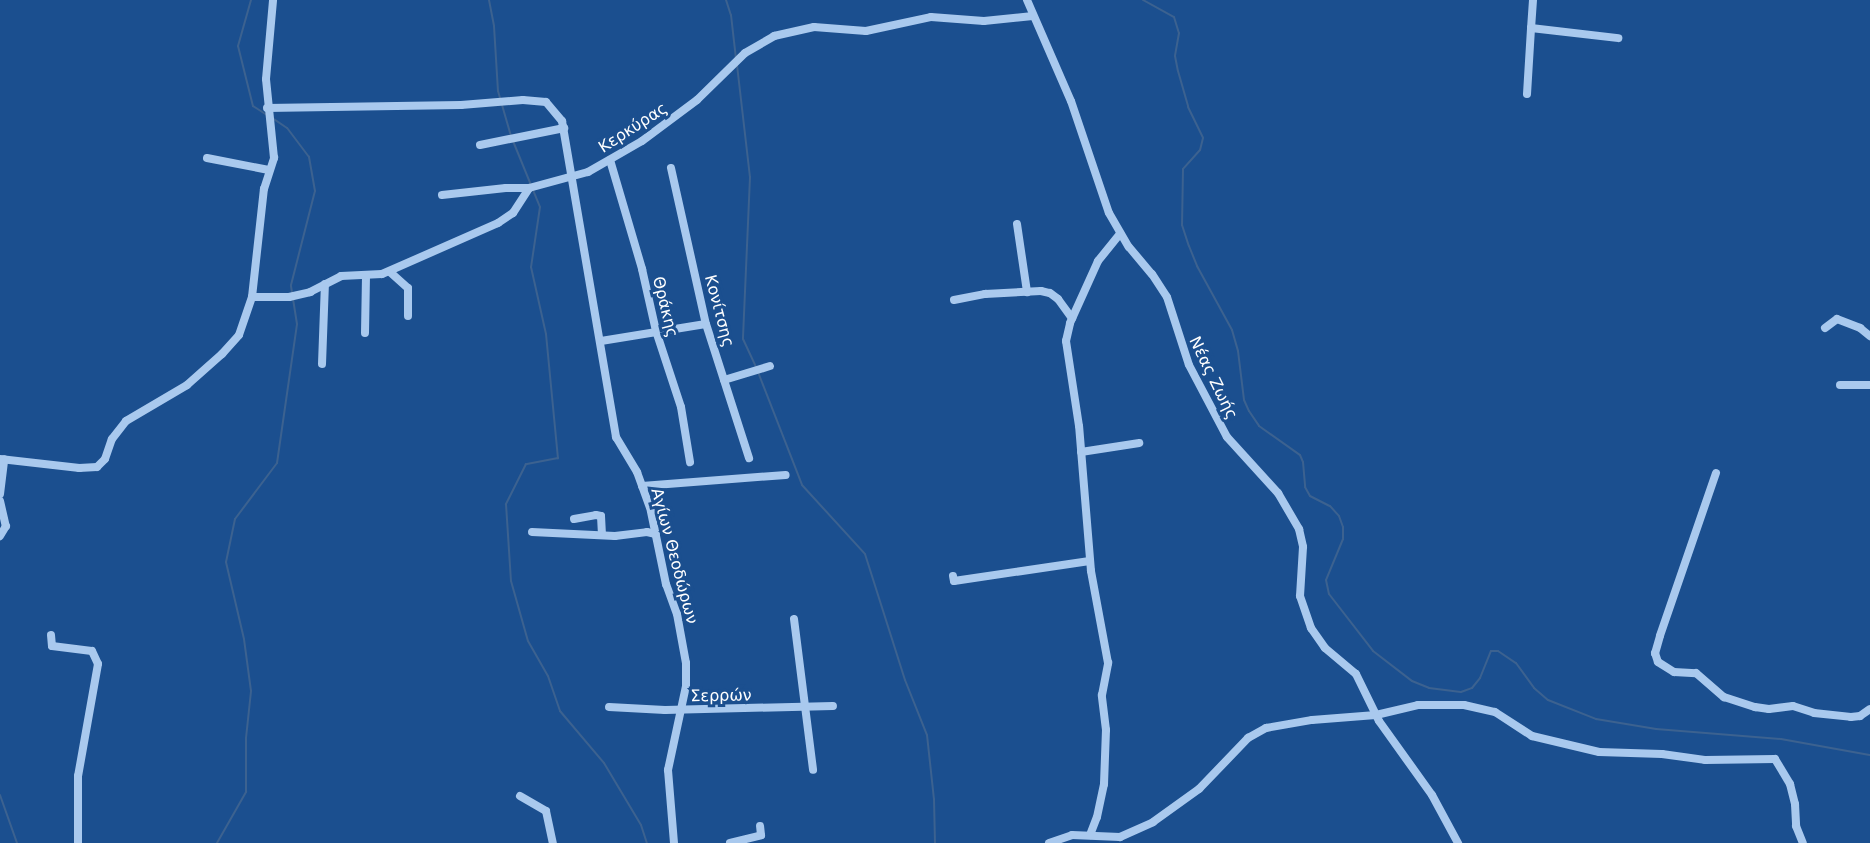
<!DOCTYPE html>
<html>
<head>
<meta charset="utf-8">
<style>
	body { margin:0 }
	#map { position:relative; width:1870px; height:843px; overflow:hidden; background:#1b4f8f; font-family:"DejaVu Sans",sans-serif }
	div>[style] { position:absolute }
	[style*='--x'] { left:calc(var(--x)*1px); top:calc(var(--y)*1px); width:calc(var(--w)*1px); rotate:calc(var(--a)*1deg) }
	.stream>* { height:2px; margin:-1px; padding:0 1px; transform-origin:1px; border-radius:1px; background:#3c6290 }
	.minor>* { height:8px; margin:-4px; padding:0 4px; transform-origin:4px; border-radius:4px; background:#a9c9ee }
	span { translate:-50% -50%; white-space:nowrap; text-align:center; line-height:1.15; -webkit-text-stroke:6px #1b4f8f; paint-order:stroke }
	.street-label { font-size:16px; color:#fff }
</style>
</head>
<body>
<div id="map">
	<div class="stream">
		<i style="--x:251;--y:0;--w:48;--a:105.8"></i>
		<i style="--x:238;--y:46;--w:62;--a:76"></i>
		<i style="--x:253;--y:106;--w:17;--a:33"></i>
		<i style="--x:489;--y:0;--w:26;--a:79"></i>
		<i style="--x:494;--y:26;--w:65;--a:86.5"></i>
		<i style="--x:498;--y:91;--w:47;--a:73.9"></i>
		<i style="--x:726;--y:0;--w:16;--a:72"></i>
		<i style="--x:731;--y:15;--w:44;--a:83.5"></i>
		<i style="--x:1143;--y:0;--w:35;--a:29"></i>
		<i style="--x:1174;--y:17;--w:17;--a:73"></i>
		<i style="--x:1179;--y:33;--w:23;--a:100"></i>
		<i style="--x:1175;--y:56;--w:15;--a:79"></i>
		<i style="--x:1178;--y:71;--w:37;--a:74"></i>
		<i style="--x:1188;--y:107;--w:34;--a:64"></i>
		<i style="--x:1203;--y:138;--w:12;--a:104"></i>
		<i style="--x:1200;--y:150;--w:25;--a:132"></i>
		<i style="--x:1183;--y:169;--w:56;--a:91"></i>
		<i style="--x:1182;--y:225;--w:22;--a:72"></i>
		<i style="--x:1189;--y:246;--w:22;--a:68"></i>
		<i style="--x:1197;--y:266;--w:73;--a:61.3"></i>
		<i style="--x:1232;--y:330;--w:22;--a:74"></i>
		<i style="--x:1238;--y:351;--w:49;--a:83"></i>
		<i style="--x:1244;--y:400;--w:12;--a:66"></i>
		<i style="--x:1249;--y:411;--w:18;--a:56"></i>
		<i style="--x:1259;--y:426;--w:50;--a:35.3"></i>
		<i style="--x:1300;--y:455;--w:8;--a:67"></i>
		<i style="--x:1303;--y:462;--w:25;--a:85"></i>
		<i style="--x:1305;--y:487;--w:10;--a:61"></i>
		<i style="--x:1310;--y:496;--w:22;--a:27"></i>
		<i style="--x:1330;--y:506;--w:13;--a:48"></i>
		<i style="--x:1339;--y:516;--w:12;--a:70"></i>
		<i style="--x:1343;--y:527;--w:12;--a:90"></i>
		<i style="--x:1343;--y:539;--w:44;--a:112.5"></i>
		<i style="--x:1326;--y:580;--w:14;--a:78"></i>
		<i style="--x:1329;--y:594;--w:72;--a:52.3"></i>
		<i style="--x:1373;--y:651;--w:49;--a:37.6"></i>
		<i style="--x:1412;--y:681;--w:18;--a:22"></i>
		<i style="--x:1429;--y:688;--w:32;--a:7"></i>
		<i style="--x:1461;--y:692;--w:12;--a:-20"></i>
		<i style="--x:1472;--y:688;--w:13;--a:-51"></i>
		<i style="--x:1480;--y:678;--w:29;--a:-68"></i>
		<i style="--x:1491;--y:651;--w:7;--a:0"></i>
		<i style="--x:1498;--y:651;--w:22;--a:34"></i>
		<i style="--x:1516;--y:663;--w:31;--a:54"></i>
		<i style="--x:1534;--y:688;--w:18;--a:41"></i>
		<i style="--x:1548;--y:700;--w:52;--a:21.6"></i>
		<i style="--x:1596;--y:719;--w:61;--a:9.5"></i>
		<i style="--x:1656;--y:729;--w:125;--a:4.6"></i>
		<i style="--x:1781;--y:739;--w:90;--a:10.2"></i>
		<i style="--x:737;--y:65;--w:113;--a:83.4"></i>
		<i style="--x:750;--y:177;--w:162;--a:92.5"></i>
		<i style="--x:743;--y:339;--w:31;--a:65"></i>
		<i style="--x:513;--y:141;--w:71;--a:67.8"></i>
		<i style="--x:540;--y:207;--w:61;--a:98.5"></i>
		<i style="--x:531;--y:267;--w:69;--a:77.4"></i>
		<i style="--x:546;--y:334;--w:125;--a:84.5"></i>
		<i style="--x:558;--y:458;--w:33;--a:169"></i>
		<i style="--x:526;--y:464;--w:45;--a:116.6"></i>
		<i style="--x:506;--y:504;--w:77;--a:86.3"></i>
		<i style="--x:511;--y:581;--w:62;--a:74.2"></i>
		<i style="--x:528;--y:641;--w:40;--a:60.3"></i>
		<i style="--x:548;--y:676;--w:37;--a:71"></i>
		<i style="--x:560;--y:711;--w:68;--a:49.8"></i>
		<i style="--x:604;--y:763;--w:72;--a:59.2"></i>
		<i style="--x:641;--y:825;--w:19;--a:72"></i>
		<i style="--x:758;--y:372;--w:121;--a:68.7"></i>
		<i style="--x:802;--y:485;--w:93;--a:47.6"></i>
		<i style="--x:865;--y:554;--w:132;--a:72.4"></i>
		<i style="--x:905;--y:680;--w:59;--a:68.2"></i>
		<i style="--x:927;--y:735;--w:64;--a:83.8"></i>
		<i style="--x:934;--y:799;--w:44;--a:88.7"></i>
		<i style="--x:0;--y:795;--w:51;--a:70.5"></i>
		<i style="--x:217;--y:843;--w:59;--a:-60.4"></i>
		<i style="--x:246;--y:792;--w:54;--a:-90"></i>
		<i style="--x:246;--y:738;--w:47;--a:-83.9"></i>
		<i style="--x:251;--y:691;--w:52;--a:-97.7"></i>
		<i style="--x:244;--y:639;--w:79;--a:-103.2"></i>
		<i style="--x:226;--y:562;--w:44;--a:-78.2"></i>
		<i style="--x:235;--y:519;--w:70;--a:-53.1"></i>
		<i style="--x:277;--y:463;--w:140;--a:-81.8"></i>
		<i style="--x:297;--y:324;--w:39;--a:-99"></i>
		<i style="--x:291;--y:285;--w:97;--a:-75.7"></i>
		<i style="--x:315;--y:191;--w:35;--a:-100"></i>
		<i style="--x:309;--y:157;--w:36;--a:-127"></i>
		<i style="--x:287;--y:128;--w:18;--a:-146"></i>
	</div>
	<div class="minor">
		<i style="--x:1027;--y:0;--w:110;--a:66.5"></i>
		<i style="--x:1071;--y:101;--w:118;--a:71.3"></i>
		<i style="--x:1109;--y:213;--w:39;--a:60"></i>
		<i style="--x:1129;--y:247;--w:35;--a:50"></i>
		<i style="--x:1152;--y:274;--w:27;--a:57"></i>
		<i style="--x:1167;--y:297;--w:71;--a:72.1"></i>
		<i style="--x:1189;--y:365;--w:81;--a:62.2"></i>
		<i style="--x:1227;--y:437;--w:76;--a:47.7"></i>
		<i style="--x:1278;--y:493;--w:42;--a:59.7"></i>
		<i style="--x:1299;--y:529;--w:18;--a:77"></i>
		<i style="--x:1303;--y:547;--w:49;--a:93.5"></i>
		<i style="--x:1300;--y:596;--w:34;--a:71"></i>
		<i style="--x:1311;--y:628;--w:24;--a:55"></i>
		<i style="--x:1325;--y:648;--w:40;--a:40"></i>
		<i style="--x:1356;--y:674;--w:52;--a:63.9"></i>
		<i style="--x:1379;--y:721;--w:91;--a:54.4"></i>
		<i style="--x:1432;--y:795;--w:55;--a:61.6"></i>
		<i style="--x:1533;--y:0;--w:28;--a:94"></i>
		<i style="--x:1531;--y:28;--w:88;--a:6.6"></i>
		<i style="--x:1527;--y:94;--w:66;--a:-86.5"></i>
		<i style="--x:267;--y:108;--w:194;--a:-0.9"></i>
		<i style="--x:461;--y:105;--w:62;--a:-4.6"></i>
		<i style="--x:523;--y:100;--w:23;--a:5"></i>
		<i style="--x:546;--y:102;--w:25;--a:50"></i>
		<i style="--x:562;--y:121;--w:321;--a:80.3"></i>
		<i style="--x:616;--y:437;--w:41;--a:59"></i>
		<i style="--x:637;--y:472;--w:37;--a:70"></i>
		<i style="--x:650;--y:507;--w:79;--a:78.3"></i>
		<i style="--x:666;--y:584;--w:32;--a:70"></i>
		<i style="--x:677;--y:614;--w:50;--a:79.6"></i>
		<i style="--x:686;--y:663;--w:23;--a:90"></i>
		<i style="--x:686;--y:686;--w:86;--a:102.1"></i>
		<i style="--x:668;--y:770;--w:73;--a:85.3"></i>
		<i style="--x:480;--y:145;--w:86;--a:-11.4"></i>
		<i style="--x:207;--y:158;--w:63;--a:11"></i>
		<i style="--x:610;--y:160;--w:114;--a:73.6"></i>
		<i style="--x:642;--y:269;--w:64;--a:77.3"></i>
		<i style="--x:656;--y:331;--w:80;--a:71.8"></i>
		<i style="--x:681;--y:407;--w:56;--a:80.7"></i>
		<i style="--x:671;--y:168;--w:160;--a:77.4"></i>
		<i style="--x:706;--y:324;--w:141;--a:72.2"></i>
		<i style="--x:442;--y:195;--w:64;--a:-6.2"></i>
		<i style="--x:506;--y:188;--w:23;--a:0"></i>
		<i style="--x:1017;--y:224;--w:69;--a:81.6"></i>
		<i style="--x:390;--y:272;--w:24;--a:42"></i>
		<i style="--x:408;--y:288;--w:28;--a:90"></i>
		<i style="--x:252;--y:297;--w:37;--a:0"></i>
		<i style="--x:289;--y:297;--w:22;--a:-13"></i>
		<i style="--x:310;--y:292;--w:35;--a:-27"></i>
		<i style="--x:341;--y:276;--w:41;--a:-2.8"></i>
		<i style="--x:382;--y:274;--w:127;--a:-23.7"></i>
		<i style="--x:498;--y:223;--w:18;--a:-34"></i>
		<i style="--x:513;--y:213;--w:30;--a:-57"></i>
		<i style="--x:529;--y:188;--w:61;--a:-15.2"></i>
		<i style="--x:588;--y:172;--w:62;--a:-29.9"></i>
		<i style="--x:642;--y:141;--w:69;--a:-36.7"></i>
		<i style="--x:697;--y:100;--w:67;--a:-44.4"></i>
		<i style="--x:745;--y:53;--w:34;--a:-30"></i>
		<i style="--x:774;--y:36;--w:41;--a:-12.7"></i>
		<i style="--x:814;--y:27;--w:52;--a:4.4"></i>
		<i style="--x:866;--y:31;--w:66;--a:-12.2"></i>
		<i style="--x:931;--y:17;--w:53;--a:4.3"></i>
		<i style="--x:984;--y:21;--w:49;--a:-5.8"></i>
		<i style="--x:954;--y:300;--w:32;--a:-11"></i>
		<i style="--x:985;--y:294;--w:56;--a:-3.1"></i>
		<i style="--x:1041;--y:291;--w:9;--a:13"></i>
		<i style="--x:1050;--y:293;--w:10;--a:37"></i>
		<i style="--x:1058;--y:299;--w:24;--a:54"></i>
		<i style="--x:1825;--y:328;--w:15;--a:-37"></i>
		<i style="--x:1837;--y:319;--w:25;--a:21"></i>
		<i style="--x:1860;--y:328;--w:13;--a:39"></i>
		<i style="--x:365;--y:333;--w:58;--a:-89"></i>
		<i style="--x:601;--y:341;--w:106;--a:-9.2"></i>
		<i style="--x:322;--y:364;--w:80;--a:-87.9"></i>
		<i style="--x:724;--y:380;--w:48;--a:-16.9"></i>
		<i style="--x:1840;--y:385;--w:30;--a:0"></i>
		<i style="--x:1081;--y:452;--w:59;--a:-8.8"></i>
		<i style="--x:0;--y:459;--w:80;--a:6.5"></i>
		<i style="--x:79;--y:468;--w:18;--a:-3"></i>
		<i style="--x:97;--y:467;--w:11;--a:-45"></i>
		<i style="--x:105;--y:459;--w:21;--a:-71"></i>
		<i style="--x:112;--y:439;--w:23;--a:-52"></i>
		<i style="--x:126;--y:421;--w:71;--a:-30.5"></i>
		<i style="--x:187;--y:385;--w:47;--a:-41.5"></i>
		<i style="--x:222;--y:354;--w:25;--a:-48"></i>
		<i style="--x:239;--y:335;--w:40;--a:-71.1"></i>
		<i style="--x:252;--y:297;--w:109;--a:-83.7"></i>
		<i style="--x:264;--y:189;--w:33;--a:-72"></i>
		<i style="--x:274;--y:158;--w:79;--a:-95.8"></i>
		<i style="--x:266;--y:79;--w:79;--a:-84.9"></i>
		<i style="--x:1716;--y:473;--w:172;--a:109"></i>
		<i style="--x:1660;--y:636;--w:18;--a:106"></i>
		<i style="--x:1655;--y:653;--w:9;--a:72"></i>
		<i style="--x:1658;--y:662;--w:19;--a:32"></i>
		<i style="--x:1674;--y:672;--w:22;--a:3"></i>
		<i style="--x:1696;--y:673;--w:37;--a:41"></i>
		<i style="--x:1724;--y:697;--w:33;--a:18"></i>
		<i style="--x:1755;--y:707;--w:14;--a:8"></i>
		<i style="--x:1769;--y:709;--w:24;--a:-7"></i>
		<i style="--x:1793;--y:706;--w:22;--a:18"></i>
		<i style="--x:1814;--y:713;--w:37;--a:6"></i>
		<i style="--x:1851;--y:717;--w:9;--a:-6"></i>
		<i style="--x:1860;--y:716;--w:12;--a:-35"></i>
		<i style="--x:642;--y:486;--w:144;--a:-4.4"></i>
		<i style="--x:0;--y:494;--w:35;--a:-83"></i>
		<i style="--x:0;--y:501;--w:26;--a:77"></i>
		<i style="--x:6;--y:526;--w:12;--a:121"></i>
		<i style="--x:574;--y:519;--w:22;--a:-10"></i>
		<i style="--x:596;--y:515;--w:5;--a:11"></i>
		<i style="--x:601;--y:516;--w:18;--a:87"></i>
		<i style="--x:532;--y:532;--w:83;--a:2.8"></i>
		<i style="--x:615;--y:536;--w:32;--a:-7"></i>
		<i style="--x:647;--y:532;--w:9;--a:13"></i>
		<i style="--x:953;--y:576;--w:5;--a:79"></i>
		<i style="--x:954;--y:581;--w:137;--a:-8.4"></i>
		<i style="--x:794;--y:619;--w:152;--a:82.8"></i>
		<i style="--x:51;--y:635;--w:11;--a:85"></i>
		<i style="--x:52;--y:646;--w:40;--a:7.1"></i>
		<i style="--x:92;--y:651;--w:14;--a:65"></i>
		<i style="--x:98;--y:664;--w:114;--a:100.1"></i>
		<i style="--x:78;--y:776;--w:67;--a:90"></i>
		<i style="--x:609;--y:707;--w:56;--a:3.1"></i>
		<i style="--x:665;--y:710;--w:168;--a:-1.4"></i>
		<i style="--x:520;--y:796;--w:30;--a:30"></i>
		<i style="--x:546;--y:811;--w:33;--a:78"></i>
		<i style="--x:1090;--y:835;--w:19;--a:-69"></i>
		<i style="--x:1097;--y:817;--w:34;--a:-78"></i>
		<i style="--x:1104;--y:784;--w:54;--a:-87.9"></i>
		<i style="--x:1106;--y:730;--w:35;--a:-97"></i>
		<i style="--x:1102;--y:695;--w:33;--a:-79"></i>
		<i style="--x:1108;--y:663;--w:94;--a:-100.5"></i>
		<i style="--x:1091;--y:571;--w:145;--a:-94.7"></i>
		<i style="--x:1079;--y:426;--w:86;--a:-98.7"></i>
		<i style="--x:1066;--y:341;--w:18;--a:-77"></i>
		<i style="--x:1070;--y:323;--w:68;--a:-65.7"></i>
		<i style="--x:1098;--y:261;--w:35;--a:-51"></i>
		<i style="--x:730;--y:843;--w:32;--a:-14"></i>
		<i style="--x:761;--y:835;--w:9;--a:-96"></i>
		<i style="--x:1049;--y:843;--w:24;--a:-19"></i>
		<i style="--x:1072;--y:835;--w:48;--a:2.4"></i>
		<i style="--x:1120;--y:837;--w:36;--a:-24"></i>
		<i style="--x:1153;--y:822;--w:57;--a:-35.7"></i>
		<i style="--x:1199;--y:789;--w:71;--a:-46.1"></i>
		<i style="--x:1248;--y:738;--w:21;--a:-29"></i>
		<i style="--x:1266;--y:728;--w:47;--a:-9.9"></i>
		<i style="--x:1312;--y:720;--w:64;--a:-4.5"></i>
		<i style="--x:1376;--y:715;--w:43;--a:-13.4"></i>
		<i style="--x:1418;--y:705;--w:46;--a:0"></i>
		<i style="--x:1464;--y:705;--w:32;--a:13"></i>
		<i style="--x:1495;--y:712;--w:44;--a:33"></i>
		<i style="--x:1532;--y:736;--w:69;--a:13.4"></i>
		<i style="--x:1599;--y:752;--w:63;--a:1.8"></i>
		<i style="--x:1662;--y:754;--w:43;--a:7.9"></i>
		<i style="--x:1705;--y:760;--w:70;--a:-0.8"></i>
		<i style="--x:1775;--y:759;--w:29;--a:59"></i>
		<i style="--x:1790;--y:784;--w:21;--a:76"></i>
		<i style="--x:1795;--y:804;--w:22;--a:87"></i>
		<i style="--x:1796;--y:826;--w:18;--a:68"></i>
	</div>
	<div class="street-label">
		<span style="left:633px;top:128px;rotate:-33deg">Κερκύρας</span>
		<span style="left:665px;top:307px;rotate:76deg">Θράκης</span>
		<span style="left:719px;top:311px;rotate:75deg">Κονίτσης</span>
		<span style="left:1213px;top:378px;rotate:64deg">Νέας Ζωής</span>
		<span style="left:674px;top:556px;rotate:75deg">Αγίων Θεοδώρων</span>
		<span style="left:721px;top:696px;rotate:-1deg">Σερρών</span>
	</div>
</div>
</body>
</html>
